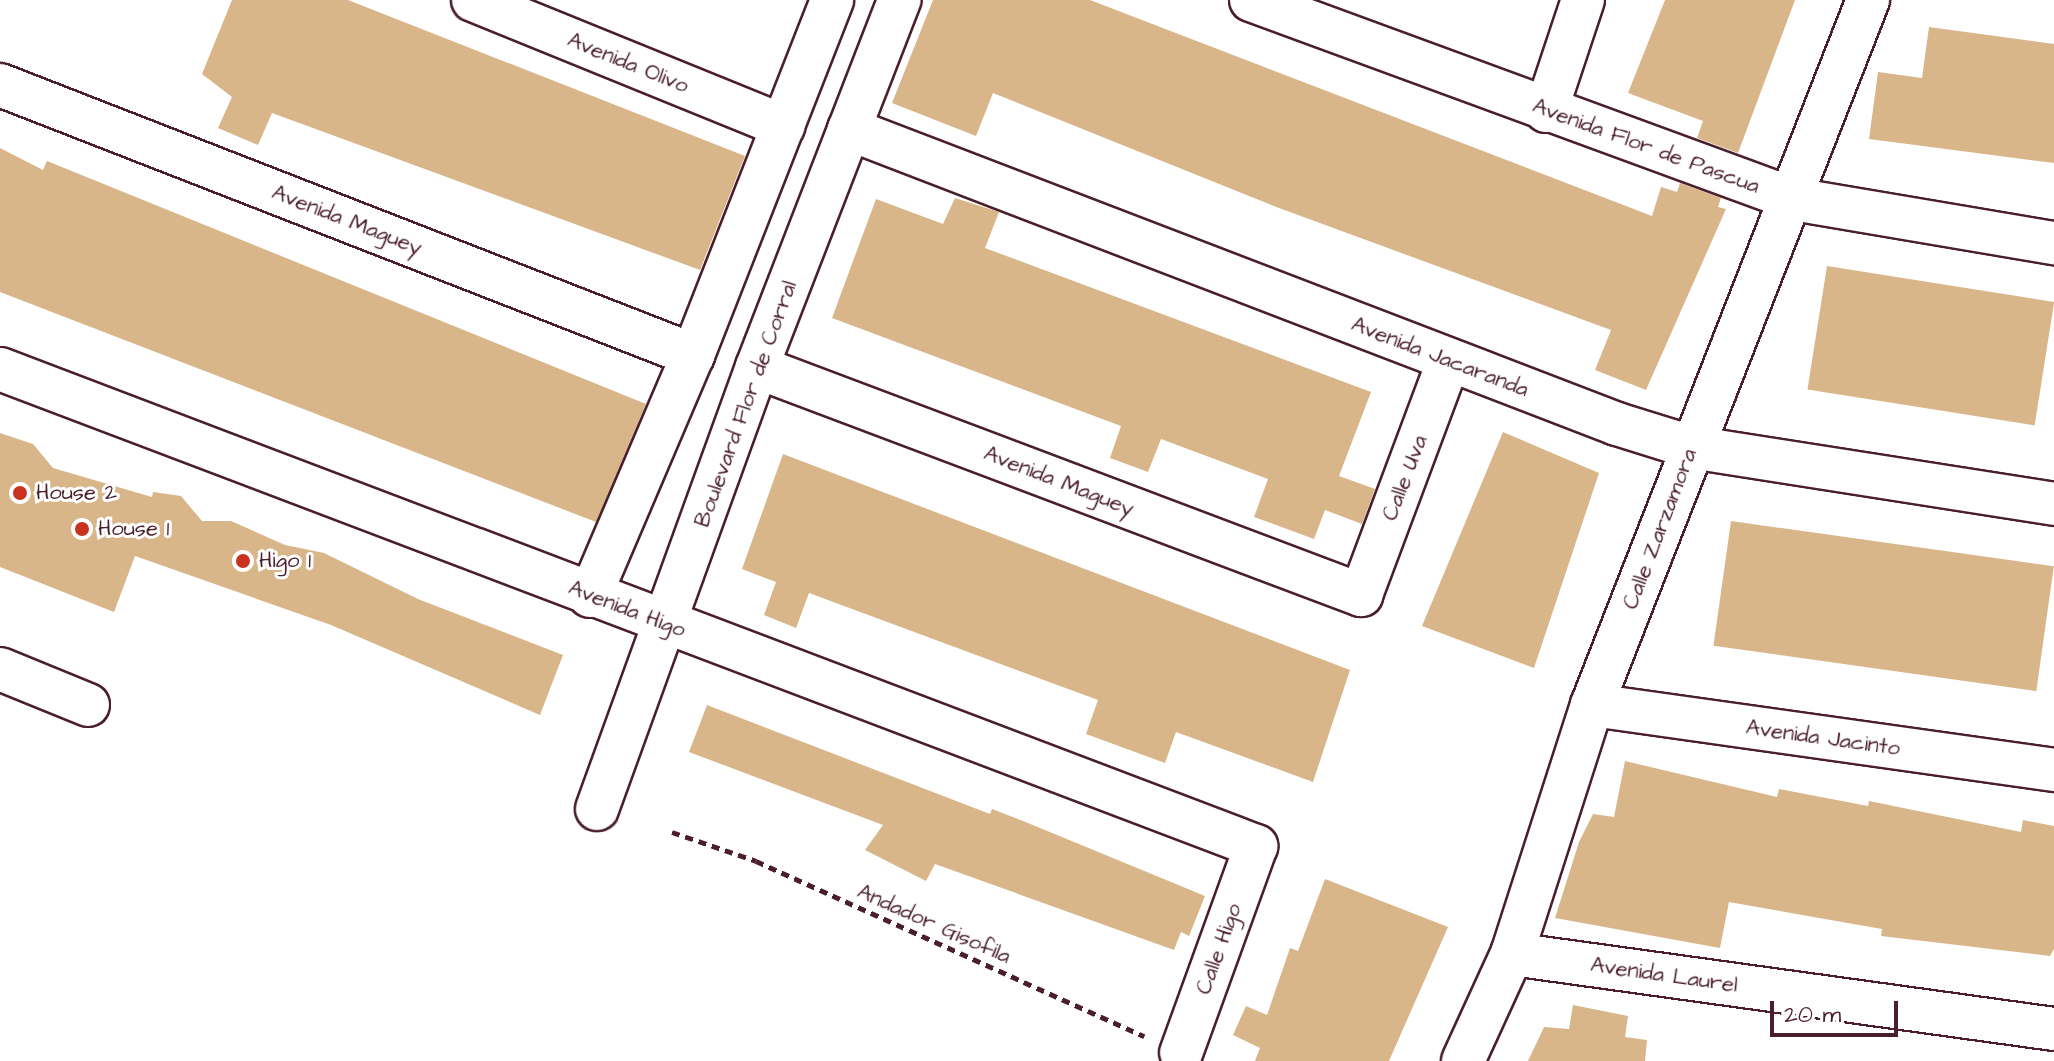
<!DOCTYPE html>
<html>
<head>
<meta charset="utf-8">
<style>
	body { margin:0 }
	#map { position:relative; width:2054px; height:1061px; overflow:hidden; background:#fff; font-family:"Architects Daughter",sans-serif }
	div>[style] { position:absolute }
	[style*='--x'] { left:calc(var(--x)*1px); top:calc(var(--y)*1px); width:calc(var(--w)*1px); rotate:calc(var(--a)*1deg) }
	.building>* { inset:0; background:#d8b68a; transform-origin:0 0 }
	.path>* { height:5px; margin-top:-2.5px; transform-origin:0; background:repeating-linear-gradient(90deg,#4a1f2b 0 8px,transparent 0 14px) }
	.roads { filter:drop-shadow(2px 0 #4a1f2b) drop-shadow(-2px 0 #4a1f2b) drop-shadow(0 2px #4a1f2b) drop-shadow(0 -2px #4a1f2b) }
	.street>* { height:42px; margin:-21px; padding:0 21px; transform-origin:21px; border-radius:21px; background:#fff }
	.dots>* { width:22px; height:22px; translate:-50% -50%; box-sizing:border-box; border:4px solid #fff; border-radius:50% }
	span { translate:-50% -50%; white-space:nowrap; text-align:center; line-height:1.15; -webkit-text-stroke:6px #fff; paint-order:stroke }
	.street-label { font-size:22px; color:#4a1f2b }
	.poi-label { font-size:22px; color:#4a1f2b }
	.left { translate:0 -50%; text-align:left }
	.scale { position:absolute; left:1770px; top:1001px; width:128px; height:36px; box-sizing:border-box; border:4px solid #4a1f2b; border-top:0; padding-left:10px; font-size:24px; line-height:28px; white-space:nowrap; color:#4a1f2b; -webkit-text-stroke:6px #fff; paint-order:stroke }
</style>
</head>
<body>
<div id="map">
	<div class="building">
		<i style="clip-path:polygon(232px 0,348px 0,745px 156px,700px 270px,272px 113px,258px 145px,218px 128px,232px 97px,202px 74px)"></i>
		<i style="clip-path:polygon(933px 0,1090px 0,1652px 216px,1661px 187px,1677px 192px,1680px 183px,1721px 198px,1718px 207px,1726px 209px,1646px 390px,1595px 370px,1611px 330px,1279px 208px,993px 93px,976px 136px,892px 103px)"></i>
		<i style="clip-path:polygon(1665px 0,1795px 0,1738px 153px,1697px 138px,1703px 121px,1628px 93px)"></i>
		<i style="clip-path:polygon(1929px 27px,2054px 44px,2054px 163px,1869px 139px,1878px 72px,1922px 78px)"></i>
		<i style="clip-path:polygon(0 148px,43px 170px,47px 161px,646px 404px,596px 522px,0 292px)"></i>
		<i style="clip-path:polygon(955px 198px,999px 212px,985px 248px,1371px 392px,1339px 476px,1375px 489px,1362px 524px,1325px 510px,1314px 539px,1254px 517px,1268px 479px,1161px 439px,1148px 472px,1110px 458px,1121px 426px,832px 318px,876px 199px,943px 224px)"></i>
		<i style="left:1827px;top:266px;width:230px;height:125px;rotate:9deg"></i>
		<i style="clip-path:polygon(1503px 432px,1599px 473px,1534px 668px,1422px 626px)"></i>
		<i style="clip-path:polygon(0 433px,33px 444px,53px 468px,152px 497px,153px 492px,181px 496px,202px 521px,231px 521px,285px 545px,324px 553px,418px 599px,563px 655px,540px 715px,331px 625px,135px 556px,114px 612px,0 567px)"></i>
		<i style="clip-path:polygon(783px 454px,1350px 670px,1313px 782px,1176px 732px,1165px 763px,1086px 734px,1098px 700px,809px 593px,796px 628px,764px 615px,776px 582px,742px 569px)"></i>
		<i style="left:1731px;top:521px;width:326px;height:126px;rotate:8deg"></i>
		<i style="clip-path:polygon(707px 705px,990px 814px,992px 809px,1028px 823px,1205px 896px,1189px 936px,1181px 932px,1174px 950px,935px 864px,926px 881px,865px 850px,883px 825px,689px 752px)"></i>
		<i style="clip-path:polygon(1625px 761px,1777px 797px,1779px 789px,1868px 806px,1869px 801px,2021px 832px,2023px 820px,2054px 826px,2054px 949px,2050px 956px,1881px 936px,1882px 929px,1729px 902px,1720px 948px,1555px 918px,1579px 842px,1593px 814px,1614px 817px)"></i>
		<i style="clip-path:polygon(1325px 879px,1448px 927px,1389px 1061px,1255px 1061px,1260px 1048px,1233px 1035px,1246px 1006px,1267px 1015px,1290px 948px,1298px 951px)"></i>
		<i style="clip-path:polygon(1573px 1005px,1628px 1016px,1625px 1037px,1647px 1040px,1645px 1061px,1528px 1061px,1544px 1027px,1569px 1029px)"></i>
	</div>
	<div class="path">
		<i style="--x:672;--y:832;--w:89;--a:19"></i>
		<i style="--x:756;--y:861;--w:426;--a:24.3"></i>
	</div>
	<div class="roads">
		<div class="street">
			<i style="--x:473;--y:0;--w:335;--a:22.1"></i>
			<i style="--x:1251;--y:0;--w:577;--a:20.16"></i>
			<i style="--x:1793;--y:199;--w:265;--a:9.6"></i>
			<i style="--x:0;--y:85;--w:744;--a:21.29"></i>
			<i style="--x:1546;--y:111;--w:117;--a:-71.6"></i>
			<i style="--x:849;--y:129;--w:823;--a:21.01"></i>
			<i style="--x:1617;--y:424;--w:77;--a:17.3"></i>
			<i style="--x:1691;--y:447;--w:367;--a:8.9"></i>
			<i style="--x:757;--y:367;--w:646;--a:20.68"></i>
			<i style="--x:1361;--y:595;--w:251;--a:-69.5"></i>
			<i style="--x:0;--y:369;--w:1344;--a:20.8"></i>
			<i style="--x:1256;--y:846;--w:220;--a:109.9"></i>
			<i style="--x:590;--y:596;--w:262;--a:-66.9"></i>
			<i style="--x:693;--y:355;--w:381;--a:-68.6"></i>
			<i style="--x:0;--y:669;--w:95;--a:22.2"></i>
			<i style="--x:1592;--y:705;--w:467;--a:8"></i>
			<i style="--x:597;--y:809;--w:470;--a:-70.1"></i>
			<i style="--x:757;--y:367;--w:394;--a:-68.8"></i>
			<i style="--x:1512;--y:954;--w:547;--a:7.88"></i>
			<i style="--x:1463;--y:1061;--w:118;--a:-65.4"></i>
			<i style="--x:1512;--y:954;--w:262;--a:-72.2"></i>
			<i style="--x:1592;--y:705;--w:757;--a:-68.62"></i>
		</div>
	</div>
	<div class="dots">
		<i style="left:20px;top:493px;background:#c8321e"></i>
		<i style="left:82px;top:529px;background:#c8321e"></i>
		<i style="left:243px;top:561px;background:#c8321e"></i>
	</div>
	<div class="street-label">
		<span style="left:628px;top:63px;rotate:22deg">Avenida Olivo</span>
		<span style="left:1646px;top:146px;rotate:20deg">Avenida Flor de Pascua</span>
		<span style="left:347px;top:220px;rotate:21deg">Avenida Maguey</span>
		<span style="left:1440px;top:357px;rotate:21deg">Avenida Jacaranda</span>
		<span style="left:746px;top:404px;rotate:-70deg">Boulevard Flor de Corral</span>
		<span style="left:1405px;top:478px;rotate:-69deg">Calle Uva</span>
		<span style="left:1059px;top:481px;rotate:21deg">Avenida Maguey</span>
		<span style="left:1660px;top:529px;rotate:-69deg">Calle Zarzamora</span>
		<span style="left:627px;top:609px;rotate:21deg">Avenida Higo</span>
		<span style="left:1823px;top:738px;rotate:8deg">Avenida Jacinto</span>
		<span style="left:934px;top:924px;rotate:24deg">Andador Gisofila</span>
		<span style="left:1219px;top:949px;rotate:-70deg">Calle Higo</span>
		<span style="left:1664px;top:975px;rotate:8deg">Avenida Laurel</span>
	</div>
	<div class="poi-label">
		<span class="left" style="left:36px;top:493px">House 2</span>
		<span class="left" style="left:98px;top:529px">House 1</span>
		<span class="left" style="left:259px;top:561px">Higo 1</span>
	</div>
	<div class="scale">20 m</div>
</div>
</body>
</html>
